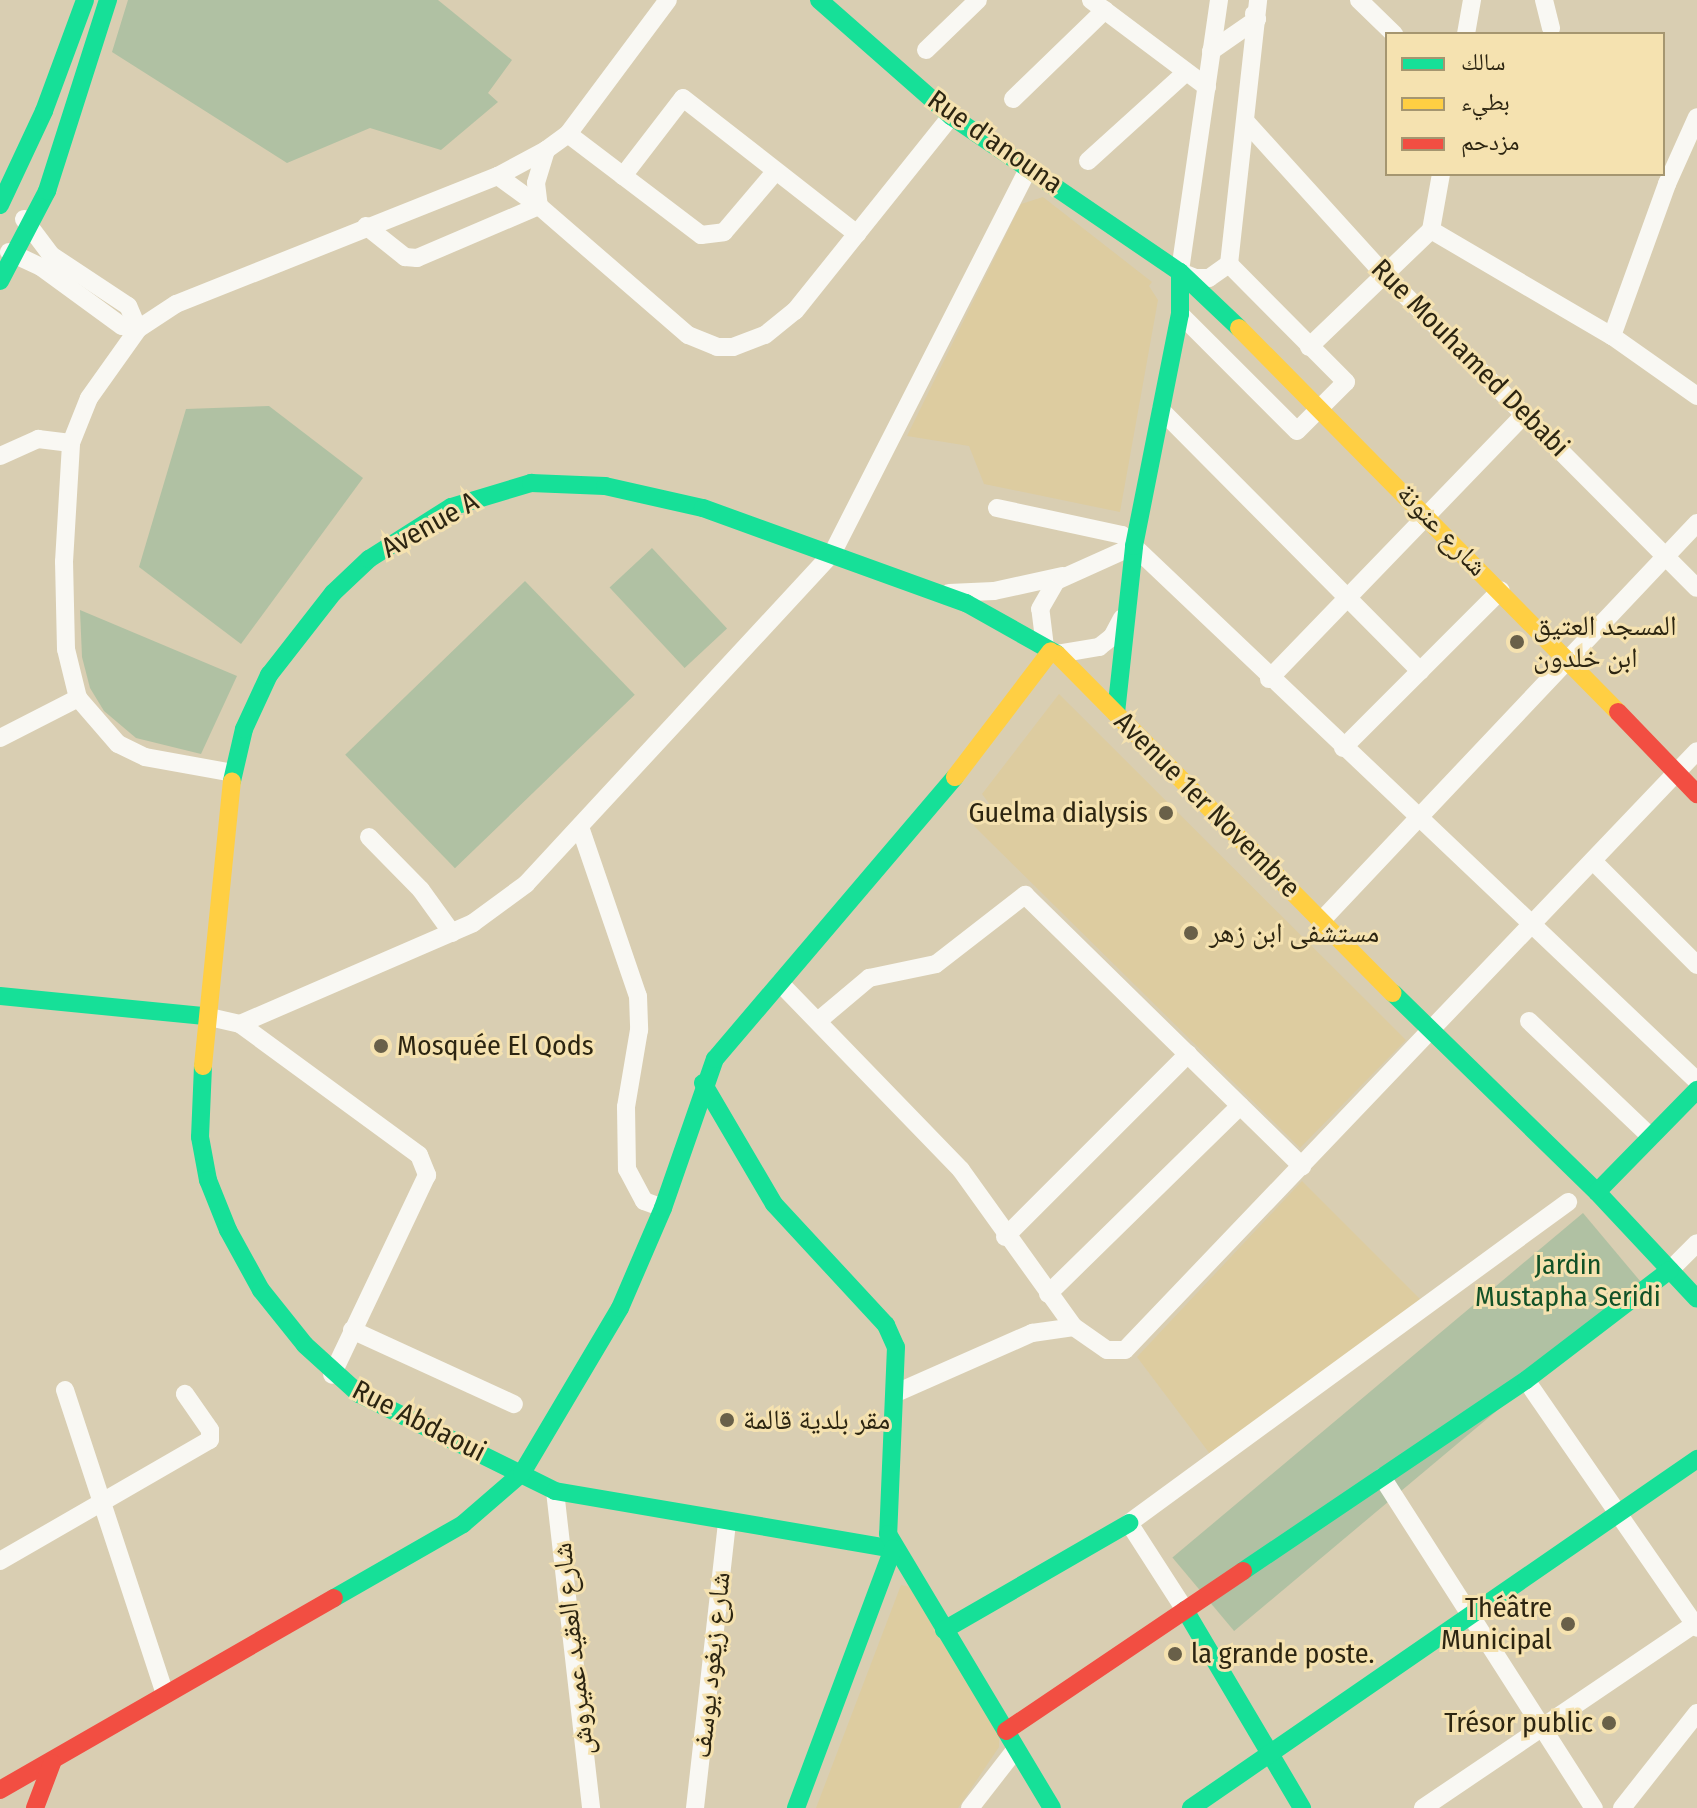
<!DOCTYPE html>
<html>
<head>
<meta charset="utf-8">
<style>
	body { margin:0 }
	#map { position:relative; width:1697px; height:1808px; overflow:hidden; background:#d9ceb2; font-family:"Fira Sans Condensed","Noto Naskh Arabic",sans-serif }
	div>[style] { position:absolute }
	[style*='--x'] { left:calc(var(--x)*1px); top:calc(var(--y)*1px); width:calc(var(--w)*1px); rotate:calc(var(--a)*1deg) }
	.built>* { inset:0; background:#ddcca0 }
	.green>* { inset:0; background:#b0c1a3; transform-origin:0 0 }
	.street>* { height:18px; margin:-9px; padding:0 9px; transform-origin:9px; border-radius:9px; background:#f9f8f3 }
	.fast>* { height:18px; margin:-9px; padding:0 9px; transform-origin:9px; border-radius:9px; background:#16e098 }
	.slow>* { height:18px; margin:-9px; padding:0 9px; transform-origin:9px; border-radius:9px; background:#ffcf43 }
	.jam>* { height:18px; margin:-9px; padding:0 9px; transform-origin:9px; border-radius:9px; background:#f24e42 }
	.dots>* { width:22px; height:22px; translate:-50% -50%; box-sizing:border-box; border:4px solid #f5e2b0; border-radius:50% }
	span { translate:-50% -50%; white-space:nowrap; text-align:center; line-height:1.15; -webkit-text-stroke:6px #f5e2b0; paint-order:stroke }
	.street-label { font-size:28px; color:#2c2511 }
	.poi-label { font-size:28px; color:#2c2511 }
	.left { translate:0 -50%; text-align:left }
	.right { translate:-100% -50%; text-align:right }
	.park-label { font-size:28px; color:#115127 }
	.legend { position:absolute; left:1385px; top:32px; width:280px; height:144px; box-sizing:border-box; background:#f5e2b0; border:2px solid #a59670; margin:0; padding:10px 14px; list-style:none; font-size:24px; color:#2c2511 }
	.legend li { display:flex; align-items:center; gap:16px; height:40px }
	.legend b { width:40px; border:2px solid #a59670 }
</style>
</head>
<body>
<div id="map">
	<div class="built">
		<i style="clip-path:polygon(1043px 197px,1152px 282px,1149px 286px,1158px 300px,1120px 512px,984px 484px,969px 446px,907px 436px,1021px 204px)"></i>
		<i style="clip-path:polygon(1059px 694px,1406px 1040px,1300px 1148px,974px 826px,991px 806px,982px 794px)"></i>
		<i style="clip-path:polygon(1302px 1181px,1423px 1302px,1210px 1454px,1137px 1357px)"></i>
		<i style="clip-path:polygon(901px 1585px,911px 1587px,999px 1729px,999px 1747px,958px 1808px,816px 1808px)"></i>
	</div>
	<div class="green">
		<i style="clip-path:polygon(128px 0,438px 0,512px 60px,488px 93px,498px 102px,441px 150px,370px 128px,287px 163px,112px 52px)"></i>
		<i style="clip-path:polygon(269px 406px,363px 478px,241px 644px,139px 567px,186px 409px)"></i>
		<i style="left:652px;top:548px;width:110px;height:58px;rotate:47deg"></i>
		<i style="left:525px;top:581px;width:158px;height:250px;rotate:46deg"></i>
		<i style="clip-path:polygon(80px 610px,237px 676px,201px 754px,136px 738px,104px 711px,90px 688px,82px 657px)"></i>
		<i style="left:1583px;top:1213px;width:96px;height:536px;rotate:50deg"></i>
	</div>
	<div class="street">
		<i style="--x:1091;--y:0;--w:145;--a:36.9"></i>
		<i style="--x:1219;--y:0;--w:275;--a:98.2"></i>
		<i style="--x:1180;--y:272;--w:17;--a:21"></i>
		<i style="--x:1196;--y:278;--w:13;--a:0"></i>
		<i style="--x:1209;--y:278;--w:24;--a:-35"></i>
		<i style="--x:1229;--y:264;--w:266;--a:-83.7"></i>
		<i style="--x:1359;--y:0;--w:49;--a:44.2"></i>
		<i style="--x:1544;--y:0;--w:29;--a:76"></i>
		<i style="--x:1466;--y:34;--w:35;--a:-80"></i>
		<i style="--x:926;--y:50;--w:72;--a:-43.9"></i>
		<i style="--x:1211;--y:51;--w:56;--a:-34.8"></i>
		<i style="--x:1257;--y:19;--w:6;--a:-121"></i>
		<i style="--x:1013;--y:99;--w:128;--a:-44.1"></i>
		<i style="--x:1247;--y:123;--w:204;--a:47.8"></i>
		<i style="--x:1384;--y:274;--w:443;--a:45.1"></i>
		<i style="--x:568;--y:134;--w:167;--a:37.2"></i>
		<i style="--x:701;--y:235;--w:23;--a:-7"></i>
		<i style="--x:724;--y:232;--w:79;--a:-49.6"></i>
		<i style="--x:546;--y:150;--w:34;--a:107"></i>
		<i style="--x:536;--y:183;--w:23;--a:83"></i>
		<i style="--x:539;--y:206;--w:197;--a:40.9"></i>
		<i style="--x:688;--y:335;--w:31;--a:22"></i>
		<i style="--x:717;--y:347;--w:16;--a:0"></i>
		<i style="--x:733;--y:347;--w:34;--a:-21"></i>
		<i style="--x:765;--y:335;--w:38;--a:-39"></i>
		<i style="--x:795;--y:311;--w:250;--a:-51.3"></i>
		<i style="--x:1088;--y:161;--w:132;--a:-42.2"></i>
		<i style="--x:623;--y:176;--w:98;--a:-52.4"></i>
		<i style="--x:683;--y:98;--w:221;--a:38"></i>
		<i style="--x:366;--y:226;--w:50;--a:38.5"></i>
		<i style="--x:405;--y:257;--w:12;--a:5"></i>
		<i style="--x:417;--y:258;--w:133;--a:-23.1"></i>
		<i style="--x:539;--y:206;--w:51;--a:-143.8"></i>
		<i style="--x:1431;--y:230;--w:210;--a:30.4"></i>
		<i style="--x:1612;--y:336;--w:104;--a:35.2"></i>
		<i style="--x:9;--y:252;--w:35;--a:25"></i>
		<i style="--x:41;--y:267;--w:100;--a:36.1"></i>
		<i style="--x:122;--y:326;--w:16;--a:11"></i>
		<i style="--x:138;--y:329;--w:25;--a:-113"></i>
		<i style="--x:128;--y:306;--w:92;--a:-146.5"></i>
		<i style="--x:51;--y:255;--w:45;--a:-126.9"></i>
		<i style="--x:1180;--y:314;--w:165;--a:45"></i>
		<i style="--x:1297;--y:431;--w:69;--a:-45"></i>
		<i style="--x:1346;--y:382;--w:166;--a:-134.8"></i>
		<i style="--x:1612;--y:336;--w:162;--a:-70.1"></i>
		<i style="--x:1667;--y:184;--w:73;--a:-65.9"></i>
		<i style="--x:1309;--y:347;--w:169;--a:-43.8"></i>
		<i style="--x:1431;--y:230;--w:57;--a:-79.9"></i>
		<i style="--x:1161;--y:410;--w:368;--a:45.2"></i>
		<i style="--x:0;--y:456;--w:42;--a:-24.1"></i>
		<i style="--x:38;--y:439;--w:33;--a:7"></i>
		<i style="--x:997;--y:508;--w:128;--a:12.2"></i>
		<i style="--x:1122;--y:535;--w:793;--a:43.52"></i>
		<i style="--x:949;--y:593;--w:45;--a:-2.5"></i>
		<i style="--x:994;--y:591;--w:70;--a:-12.4"></i>
		<i style="--x:1045;--y:647;--w:38;--a:-97"></i>
		<i style="--x:1040;--y:609;--w:32;--a:-60"></i>
		<i style="--x:1056;--y:581;--w:85;--a:-24.2"></i>
		<i style="--x:1057;--y:654;--w:43;--a:-9.5"></i>
		<i style="--x:1099;--y:647;--w:16;--a:-38"></i>
		<i style="--x:1112;--y:637;--w:21;--a:-62"></i>
		<i style="--x:1269;--y:679;--w:368;--a:-46"></i>
		<i style="--x:0;--y:738;--w:88;--a:-27.1"></i>
		<i style="--x:1343;--y:748;--w:223;--a:-45"></i>
		<i style="--x:233;--y:773;--w:89;--a:-169.7"></i>
		<i style="--x:145;--y:757;--w:30;--a:-154"></i>
		<i style="--x:118;--y:744;--w:61;--a:-131"></i>
		<i style="--x:78;--y:698;--w:50;--a:-103.8"></i>
		<i style="--x:66;--y:649;--w:87;--a:-91.3"></i>
		<i style="--x:64;--y:562;--w:119;--a:-86.6"></i>
		<i style="--x:71;--y:443;--w:48;--a:-68.2"></i>
		<i style="--x:89;--y:398;--w:85;--a:-54.6"></i>
		<i style="--x:138;--y:329;--w:45;--a:-33.3"></i>
		<i style="--x:176;--y:304;--w:347;--a:-21.7"></i>
		<i style="--x:498;--y:176;--w:55;--a:-28.4"></i>
		<i style="--x:546;--y:150;--w:27;--a:-36"></i>
		<i style="--x:568;--y:134;--w:167;--a:-53.3"></i>
		<i style="--x:580;--y:827;--w:179;--a:71.1"></i>
		<i style="--x:638;--y:996;--w:34;--a:88"></i>
		<i style="--x:639;--y:1030;--w:78;--a:99.6"></i>
		<i style="--x:626;--y:1107;--w:62;--a:89.1"></i>
		<i style="--x:627;--y:1169;--w:36;--a:62"></i>
		<i style="--x:644;--y:1201;--w:20;--a:20"></i>
		<i style="--x:369;--y:837;--w:74;--a:45.5"></i>
		<i style="--x:421;--y:890;--w:53;--a:54.2"></i>
		<i style="--x:1593;--y:861;--w:147;--a:45"></i>
		<i style="--x:1322;--y:920;--w:546;--a:-46.63"></i>
		<i style="--x:780;--y:983;--w:260;--a:45.9"></i>
		<i style="--x:961;--y:1170;--w:193;--a:54.3"></i>
		<i style="--x:205;--y:1016;--w:36;--a:13"></i>
		<i style="--x:240;--y:1024;--w:254;--a:-23.4"></i>
		<i style="--x:473;--y:923;--w:66;--a:-36.3"></i>
		<i style="--x:526;--y:884;--w:452;--a:-47.2"></i>
		<i style="--x:833;--y:552;--w:433;--a:-63"></i>
		<i style="--x:818;--y:1021;--w:67;--a:-40.1"></i>
		<i style="--x:869;--y:978;--w:68;--a:-11.8"></i>
		<i style="--x:936;--y:964;--w:113;--a:-37.8"></i>
		<i style="--x:1025;--y:895;--w:388;--a:44.4"></i>
		<i style="--x:1529;--y:1021;--w:168;--a:43.6"></i>
		<i style="--x:240;--y:1024;--w:222;--a:36.2"></i>
		<i style="--x:419;--y:1155;--w:22;--a:68"></i>
		<i style="--x:427;--y:1175;--w:221;--a:115.4"></i>
		<i style="--x:1005;--y:1237;--w:259;--a:-45"></i>
		<i style="--x:1670;--y:1270;--w:38;--a:-45"></i>
		<i style="--x:1048;--y:1294;--w:269;--a:-44.4"></i>
		<i style="--x:352;--y:1330;--w:178;--a:24.6"></i>
		<i style="--x:1526;--y:1380;--w:301;--a:55.4"></i>
		<i style="--x:65;--y:1390;--w:320;--a:71.8"></i>
		<i style="--x:896;--y:1393;--w:149;--a:-23.8"></i>
		<i style="--x:1032;--y:1333;--w:42;--a:-8.1"></i>
		<i style="--x:1074;--y:1327;--w:40;--a:34.9"></i>
		<i style="--x:1107;--y:1350;--w:18;--a:0"></i>
		<i style="--x:1125;--y:1350;--w:828;--a:-46.32"></i>
		<i style="--x:1382;--y:1477;--w:393;--a:57.4"></i>
		<i style="--x:555;--y:1491;--w:319;--a:83.5"></i>
		<i style="--x:0;--y:1561;--w:242;--a:-30"></i>
		<i style="--x:210;--y:1440;--w:10;--a:-90"></i>
		<i style="--x:210;--y:1430;--w:44;--a:-124.8"></i>
		<i style="--x:1185;--y:1610;--w:103;--a:-122.8"></i>
		<i style="--x:1129;--y:1523;--w:544;--a:-36.17"></i>
		<i style="--x:695;--y:1808;--w:287;--a:-83.6"></i>
		<i style="--x:970;--y:1808;--w:75;--a:-52.1"></i>
		<i style="--x:1423;--y:1808;--w:328;--a:-34.1"></i>
		<i style="--x:1622;--y:1808;--w:121;--a:-51.7"></i>
	</div>
	<div class="fast">
		<i style="--x:819;--y:0;--w:176;--a:41.3"></i>
		<i style="--x:951;--y:116;--w:277;--a:34.3"></i>
		<i style="--x:1180;--y:272;--w:81;--a:43.5"></i>
		<i style="--x:0;--y:205;--w:104;--a:-64.9"></i>
		<i style="--x:44;--y:111;--w:118;--a:-69.7"></i>
		<i style="--x:0;--y:281;--w:102;--a:-62.4"></i>
		<i style="--x:47;--y:191;--w:201;--a:-72.3"></i>
		<i style="--x:1116;--y:713;--w:168;--a:-83.8"></i>
		<i style="--x:1134;--y:546;--w:237;--a:-78.8"></i>
		<i style="--x:1180;--y:314;--w:42;--a:-90"></i>
		<i style="--x:232;--y:781;--w:53;--a:-77"></i>
		<i style="--x:244;--y:729;--w:60;--a:-65.2"></i>
		<i style="--x:269;--y:675;--w:104;--a:-52"></i>
		<i style="--x:333;--y:593;--w:50;--a:-43.4"></i>
		<i style="--x:369;--y:559;--w:97;--a:-32.4"></i>
		<i style="--x:451;--y:507;--w:84;--a:-16.7"></i>
		<i style="--x:531;--y:483;--w:74;--a:2.3"></i>
		<i style="--x:605;--y:486;--w:100;--a:12.7"></i>
		<i style="--x:703;--y:508;--w:280;--a:19.9"></i>
		<i style="--x:966;--y:603;--w:104;--a:29.3"></i>
		<i style="--x:1393;--y:993;--w:285;--a:44.3"></i>
		<i style="--x:1597;--y:1192;--w:146;--a:46.9"></i>
		<i style="--x:0;--y:996;--w:206;--a:5.6"></i>
		<i style="--x:203;--y:1066;--w:71;--a:92.4"></i>
		<i style="--x:200;--y:1137;--w:44;--a:79.5"></i>
		<i style="--x:208;--y:1180;--w:54;--a:68.2"></i>
		<i style="--x:228;--y:1230;--w:68;--a:61.2"></i>
		<i style="--x:261;--y:1290;--w:70;--a:51.3"></i>
		<i style="--x:305;--y:1345;--w:73;--a:42.2"></i>
		<i style="--x:359;--y:1394;--w:219;--a:26.3"></i>
		<i style="--x:555;--y:1491;--w:343;--a:9.7"></i>
		<i style="--x:703;--y:1083;--w:140;--a:59.6"></i>
		<i style="--x:774;--y:1204;--w:165;--a:47.2"></i>
		<i style="--x:886;--y:1325;--w:24;--a:66"></i>
		<i style="--x:896;--y:1347;--w:187;--a:92.4"></i>
		<i style="--x:888;--y:1534;--w:319;--a:59.1"></i>
		<i style="--x:1597;--y:1192;--w:143;--a:-45.6"></i>
		<i style="--x:1243;--y:1571;--w:341;--a:-34"></i>
		<i style="--x:1526;--y:1380;--w:181;--a:-37.4"></i>
		<i style="--x:334;--y:1598;--w:149;--a:-29.8"></i>
		<i style="--x:463;--y:1524;--w:78;--a:-40.8"></i>
		<i style="--x:522;--y:1473;--w:192;--a:-59.3"></i>
		<i style="--x:620;--y:1308;--w:109;--a:-66.7"></i>
		<i style="--x:663;--y:1208;--w:158;--a:-70.8"></i>
		<i style="--x:715;--y:1059;--w:370;--a:-49.6"></i>
		<i style="--x:1185;--y:1610;--w:230;--a:59.4"></i>
		<i style="--x:944;--y:1630;--w:214;--a:-30"></i>
		<i style="--x:796;--y:1808;--w:277;--a:-69.5"></i>
		<i style="--x:1191;--y:1808;--w:615;--a:-34.59"></i>
	</div>
	<div class="slow">
		<i style="--x:1239;--y:328;--w:540;--a:45.38"></i>
		<i style="--x:1057;--y:654;--w:477;--a:45.3"></i>
		<i style="--x:955;--y:777;--w:158;--a:-52.7"></i>
		<i style="--x:203;--y:1066;--w:286;--a:-84.2"></i>
	</div>
	<div class="jam">
		<i style="--x:1618;--y:712;--w:114;--a:46.1"></i>
		<i style="--x:1006;--y:1731;--w:286;--a:-34"></i>
		<i style="--x:0;--y:1790;--w:385;--a:-29.9"></i>
		<i style="--x:35;--y:1808;--w:48;--a:-69.3"></i>
	</div>
	<div class="dots">
		<i style="left:1517px;top:642px;background:#696049"></i>
		<i style="left:1166px;top:813px;background:#696049"></i>
		<i style="left:1191px;top:933px;background:#696049"></i>
		<i style="left:381px;top:1046px;background:#696049"></i>
		<i style="left:727px;top:1420px;background:#696049"></i>
		<i style="left:1568px;top:1624px;background:#696049"></i>
		<i style="left:1175px;top:1654px;background:#696049"></i>
		<i style="left:1609px;top:1723px;background:#696049"></i>
	</div>
	<div class="street-label">
		<span style="left:995px;top:142px;rotate:35deg">Rue d'anouna</span>
		<span style="left:1470px;top:358px;rotate:45deg">Rue Mouhamed Debabi</span>
		<span style="left:430px;top:525px;rotate:-29deg">Avenue A</span>
		<span style="left:1442px;top:530px;rotate:46deg">شارع عنونة</span>
		<span style="left:1207px;top:805px;rotate:45deg">Avenue 1er Novembre</span>
		<span style="left:419px;top:1421px;rotate:27deg">Rue Abdaoui</span>
		<span style="left:573px;top:1649px;rotate:-96deg">شارع العقيد عميروش</span>
		<span style="left:711px;top:1665px;rotate:-84deg">شارع زيغود يوسف</span>
	</div>
	<div class="poi-label">
		<span class="left" style="left:1533px;top:642px">المسجد العتيق<br>ابن خلدون</span>
		<span class="right" style="left:1148px;top:813px">Guelma dialysis</span>
		<span class="left" style="left:1209px;top:933px">مستشفى ابن زهر</span>
		<span class="left" style="left:397px;top:1046px">Mosquée El Qods</span>
		<span class="left" style="left:743px;top:1420px">مقر بلدية قالمة</span>
		<span class="right" style="left:1552px;top:1624px">Théâtre<br>Municipal</span>
		<span class="left" style="left:1191px;top:1654px">la grande poste.</span>
		<span class="right" style="left:1593px;top:1723px">Trésor public</span>
	</div>
	<div class="park-label">
		<span style="left:1568px;top:1281px">Jardin<br>Mustapha Seridi</span>
	</div>
	<ul class="legend">
	<li><b style="height:10px;background:#16e098"></b>سالك</li>
	<li><b style="height:10px;background:#ffcf43"></b>بطيء</li>
	<li><b style="height:10px;background:#f24e42"></b>مزدحم</li>
	</ul>
</div>
</body>
</html>
